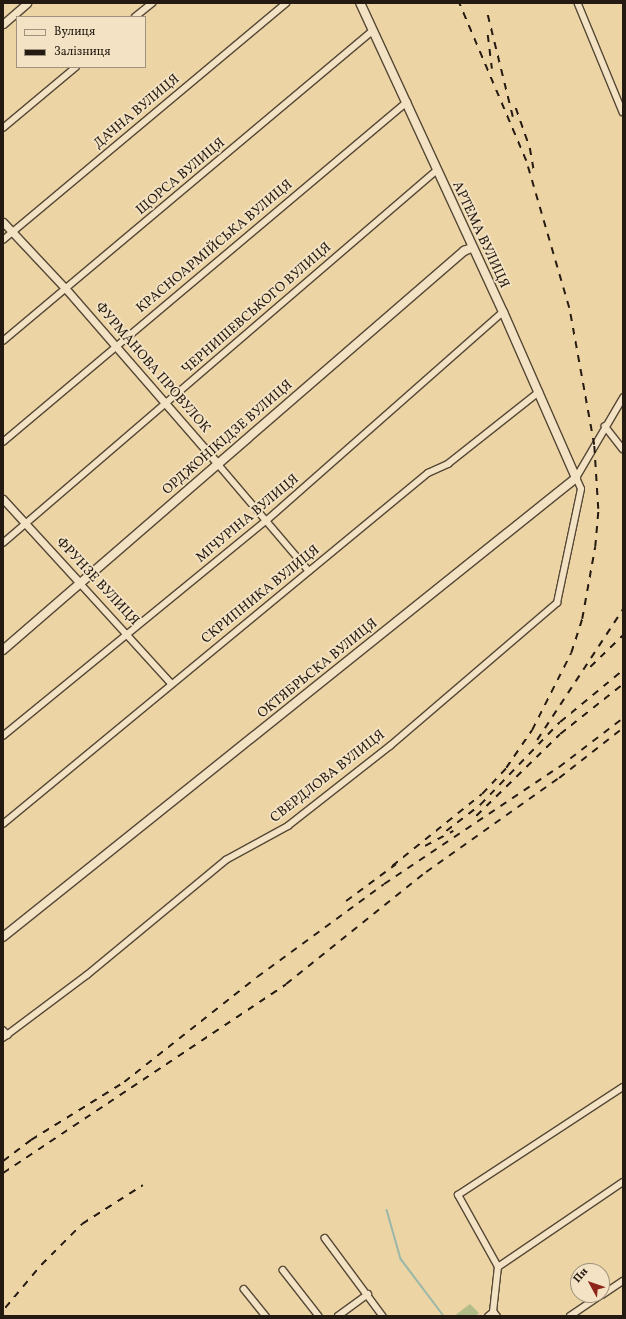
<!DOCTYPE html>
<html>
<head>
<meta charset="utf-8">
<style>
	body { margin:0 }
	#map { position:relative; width:626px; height:1319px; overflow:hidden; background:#ecd4a4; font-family:Vollkorn,serif }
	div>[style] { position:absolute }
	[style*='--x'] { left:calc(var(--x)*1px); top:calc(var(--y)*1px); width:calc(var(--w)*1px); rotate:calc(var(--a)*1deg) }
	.green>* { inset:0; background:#b3bd89 }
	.stream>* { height:1.5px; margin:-0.75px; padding:0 0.75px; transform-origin:0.75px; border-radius:0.75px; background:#99b8a9 }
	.roads { filter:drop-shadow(1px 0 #564836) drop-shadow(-1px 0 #564836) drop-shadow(0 1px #564836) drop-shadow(0 -1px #564836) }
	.minor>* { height:5.5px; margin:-2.75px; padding:0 2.75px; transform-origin:2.75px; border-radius:2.75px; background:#f3e3c4 }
	.tertiary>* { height:7px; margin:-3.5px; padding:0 3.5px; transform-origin:3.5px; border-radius:3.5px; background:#f3e3c4 }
	.secondary>* { height:8px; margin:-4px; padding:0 4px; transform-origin:4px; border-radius:4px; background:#f3e3c4 }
	.rail>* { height:1.5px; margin-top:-0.75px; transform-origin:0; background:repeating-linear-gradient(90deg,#241a12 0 7px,transparent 0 14px) }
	span { translate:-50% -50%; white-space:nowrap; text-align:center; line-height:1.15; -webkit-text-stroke:3.5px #f3e3c4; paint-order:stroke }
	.street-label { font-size:14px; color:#241a12 }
	.frame { position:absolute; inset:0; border:4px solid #241a12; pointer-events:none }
	.legend { position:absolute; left:16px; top:16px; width:130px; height:52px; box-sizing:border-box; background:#f3e3c4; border:1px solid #a0937d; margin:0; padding:5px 7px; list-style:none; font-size:12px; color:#241a12 }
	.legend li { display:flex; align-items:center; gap:8px; height:20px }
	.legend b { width:20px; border:1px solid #a0937d }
	.north { position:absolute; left:570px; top:1263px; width:40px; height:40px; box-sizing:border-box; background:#f3e3c4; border:1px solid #a0937d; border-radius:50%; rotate:310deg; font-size:11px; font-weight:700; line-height:16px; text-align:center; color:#241a12 }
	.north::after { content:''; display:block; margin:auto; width:14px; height:18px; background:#8f2418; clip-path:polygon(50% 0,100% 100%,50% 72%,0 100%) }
</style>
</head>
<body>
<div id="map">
	<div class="green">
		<i style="clip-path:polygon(470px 1304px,479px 1313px,475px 1316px,454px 1316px)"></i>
	</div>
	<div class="stream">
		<i style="--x:387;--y:1210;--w:51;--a:74.1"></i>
		<i style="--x:401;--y:1259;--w:71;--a:53"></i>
	</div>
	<div class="roads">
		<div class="minor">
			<i style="--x:578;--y:3;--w:118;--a:67.6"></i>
			<i style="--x:135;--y:17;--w:22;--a:-39"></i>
			<i style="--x:3;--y:128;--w:95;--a:-39.9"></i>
			<i style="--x:3;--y:240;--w:369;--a:-39.9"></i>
			<i style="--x:3;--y:341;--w:483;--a:-40"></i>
			<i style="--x:605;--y:426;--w:29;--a:52"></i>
			<i style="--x:3;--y:442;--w:528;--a:-40.08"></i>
			<i style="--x:218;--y:464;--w:140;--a:49.6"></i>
			<i style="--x:3;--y:543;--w:571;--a:-40.67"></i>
			<i style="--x:80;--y:583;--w:135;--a:47.7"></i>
			<i style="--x:3;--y:736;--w:340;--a:-39.3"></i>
			<i style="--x:266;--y:521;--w:316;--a:-41.4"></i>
			<i style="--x:3;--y:824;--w:551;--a:-39.55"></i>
			<i style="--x:428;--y:473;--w:22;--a:-24"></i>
			<i style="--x:448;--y:464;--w:116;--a:-38.4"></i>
			<i style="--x:3;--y:1030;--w:7;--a:45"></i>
			<i style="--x:3;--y:1038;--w:105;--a:-36.9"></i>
			<i style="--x:87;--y:975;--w:180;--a:-39.6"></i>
			<i style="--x:226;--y:860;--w:71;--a:-28.7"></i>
			<i style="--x:288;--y:826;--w:130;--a:-38.1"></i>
			<i style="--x:390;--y:746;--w:220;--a:-40.6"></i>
			<i style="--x:557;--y:603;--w:116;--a:-78.1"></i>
			<i style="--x:581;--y:489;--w:12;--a:-114"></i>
			<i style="--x:576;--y:478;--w:93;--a:-59.6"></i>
			<i style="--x:325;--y:1238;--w:97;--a:53.4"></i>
			<i style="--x:498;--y:1267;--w:151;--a:-34.2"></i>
			<i style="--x:283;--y:1270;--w:58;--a:52"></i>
			<i style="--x:244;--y:1289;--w:35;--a:51"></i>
			<i style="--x:602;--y:1295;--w:25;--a:-34"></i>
			<i style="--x:493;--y:1312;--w:45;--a:-83.7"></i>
			<i style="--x:498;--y:1267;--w:82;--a:-119.1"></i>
			<i style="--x:458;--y:1195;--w:197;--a:-33.2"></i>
			<i style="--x:338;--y:1316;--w:37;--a:-36"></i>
			<i style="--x:570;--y:1316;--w:37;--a:-34"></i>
		</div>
		<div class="tertiary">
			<i style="--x:3;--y:24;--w:32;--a:-41"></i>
			<i style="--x:3;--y:222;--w:92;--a:46.8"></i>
			<i style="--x:66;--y:289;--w:232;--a:49"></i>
			<i style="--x:3;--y:499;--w:114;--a:47.5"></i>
			<i style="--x:488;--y:1316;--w:6;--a:-39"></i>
			<i style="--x:493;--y:1312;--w:5;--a:53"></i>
		</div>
		<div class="secondary">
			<i style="--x:3;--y:650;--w:610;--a:-40.88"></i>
			<i style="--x:464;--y:251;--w:8;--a:-23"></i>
			<i style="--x:3;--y:937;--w:734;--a:-38.7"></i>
			<i style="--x:576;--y:478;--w:181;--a:-113.7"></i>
			<i style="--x:503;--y:312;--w:340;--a:-114.8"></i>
		</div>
	</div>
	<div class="rail">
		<i style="--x:488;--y:15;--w:105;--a:76.2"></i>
		<i style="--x:488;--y:35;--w:34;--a:83"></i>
		<i style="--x:516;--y:108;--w:42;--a:70.7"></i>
		<i style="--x:530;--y:148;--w:23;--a:80"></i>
		<i style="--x:590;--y:667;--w:46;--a:-44.1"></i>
		<i style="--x:537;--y:740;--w:157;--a:-56.7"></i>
		<i style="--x:476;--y:816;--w:117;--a:-44.3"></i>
		<i style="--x:560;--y:734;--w:80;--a:-38.4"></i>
		<i style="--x:446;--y:831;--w:43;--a:-37.4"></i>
		<i style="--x:480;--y:805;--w:115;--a:-46.1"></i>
		<i style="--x:560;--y:722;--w:82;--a:-39.5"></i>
		<i style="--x:425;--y:846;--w:32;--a:-28"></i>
		<i style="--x:392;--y:866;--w:115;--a:-38.7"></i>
		<i style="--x:482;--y:794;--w:35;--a:-47"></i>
		<i style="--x:506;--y:768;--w:46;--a:-55.6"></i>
		<i style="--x:532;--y:730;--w:86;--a:-63.1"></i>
		<i style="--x:571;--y:653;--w:36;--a:-72"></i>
		<i style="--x:582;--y:619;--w:73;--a:-79.8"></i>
		<i style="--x:595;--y:547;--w:38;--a:-85"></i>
		<i style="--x:598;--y:509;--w:64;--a:-93.6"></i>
		<i style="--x:594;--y:445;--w:139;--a:-100.3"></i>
		<i style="--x:569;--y:308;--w:153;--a:-106.3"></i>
		<i style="--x:526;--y:161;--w:172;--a:-113"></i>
		<i style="--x:346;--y:901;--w:62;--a:-36.5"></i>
		<i style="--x:3;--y:1161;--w:35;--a:-37"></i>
		<i style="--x:31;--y:1140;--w:110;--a:-31.9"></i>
		<i style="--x:124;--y:1082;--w:169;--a:-38.3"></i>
		<i style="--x:257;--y:977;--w:157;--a:-36.2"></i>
		<i style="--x:384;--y:884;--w:211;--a:-33.8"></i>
		<i style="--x:559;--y:767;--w:81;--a:-37.4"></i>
		<i style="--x:3;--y:1173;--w:340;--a:-33.7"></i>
		<i style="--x:286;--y:984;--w:179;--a:-38.7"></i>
		<i style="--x:426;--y:872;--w:163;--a:-35.3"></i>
		<i style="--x:559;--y:778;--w:81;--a:-38"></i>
		<i style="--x:5;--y:1308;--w:56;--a:-50.1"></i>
		<i style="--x:41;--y:1265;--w:58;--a:-45"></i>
		<i style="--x:82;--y:1224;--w:72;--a:-32.6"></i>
	</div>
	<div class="street-label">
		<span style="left:137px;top:112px;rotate:-40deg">ДАЧНА ВУЛИЦЯ</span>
		<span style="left:181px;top:177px;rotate:-40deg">ЩОРСА ВУЛИЦЯ</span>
		<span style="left:480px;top:235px;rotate:65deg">АРТЕМА ВУЛИЦЯ</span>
		<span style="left:215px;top:247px;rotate:-40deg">КРАСНОАРМІЙСЬКА ВУЛИЦЯ</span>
		<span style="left:257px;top:309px;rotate:-41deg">ЧЕРНИШЕВСЬКОГО ВУЛИЦЯ</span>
		<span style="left:152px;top:368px;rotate:49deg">ФУРМАНОВА ПРОВУЛОК</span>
		<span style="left:228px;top:438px;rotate:-41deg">ОРДЖОНІКІДЗЕ ВУЛИЦЯ</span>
		<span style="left:248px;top:519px;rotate:-40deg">МІЧУРІНА ВУЛИЦЯ</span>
		<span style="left:97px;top:582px;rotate:47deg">ФРУНЗЕ ВУЛИЦЯ</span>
		<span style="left:261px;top:595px;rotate:-39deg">СКРИПНИКА ВУЛИЦЯ</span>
		<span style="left:318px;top:669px;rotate:-39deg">ОКТЯБРЬСКА ВУЛИЦЯ</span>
		<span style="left:328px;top:777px;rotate:-38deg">СВЕРДЛОВА ВУЛИЦЯ</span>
	</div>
	<div class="frame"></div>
	<ul class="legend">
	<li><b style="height:5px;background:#f3e3c4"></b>Вулиця</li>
	<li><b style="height:5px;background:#241a12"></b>Залізниця</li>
	</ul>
	<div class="north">Пн</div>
</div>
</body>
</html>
